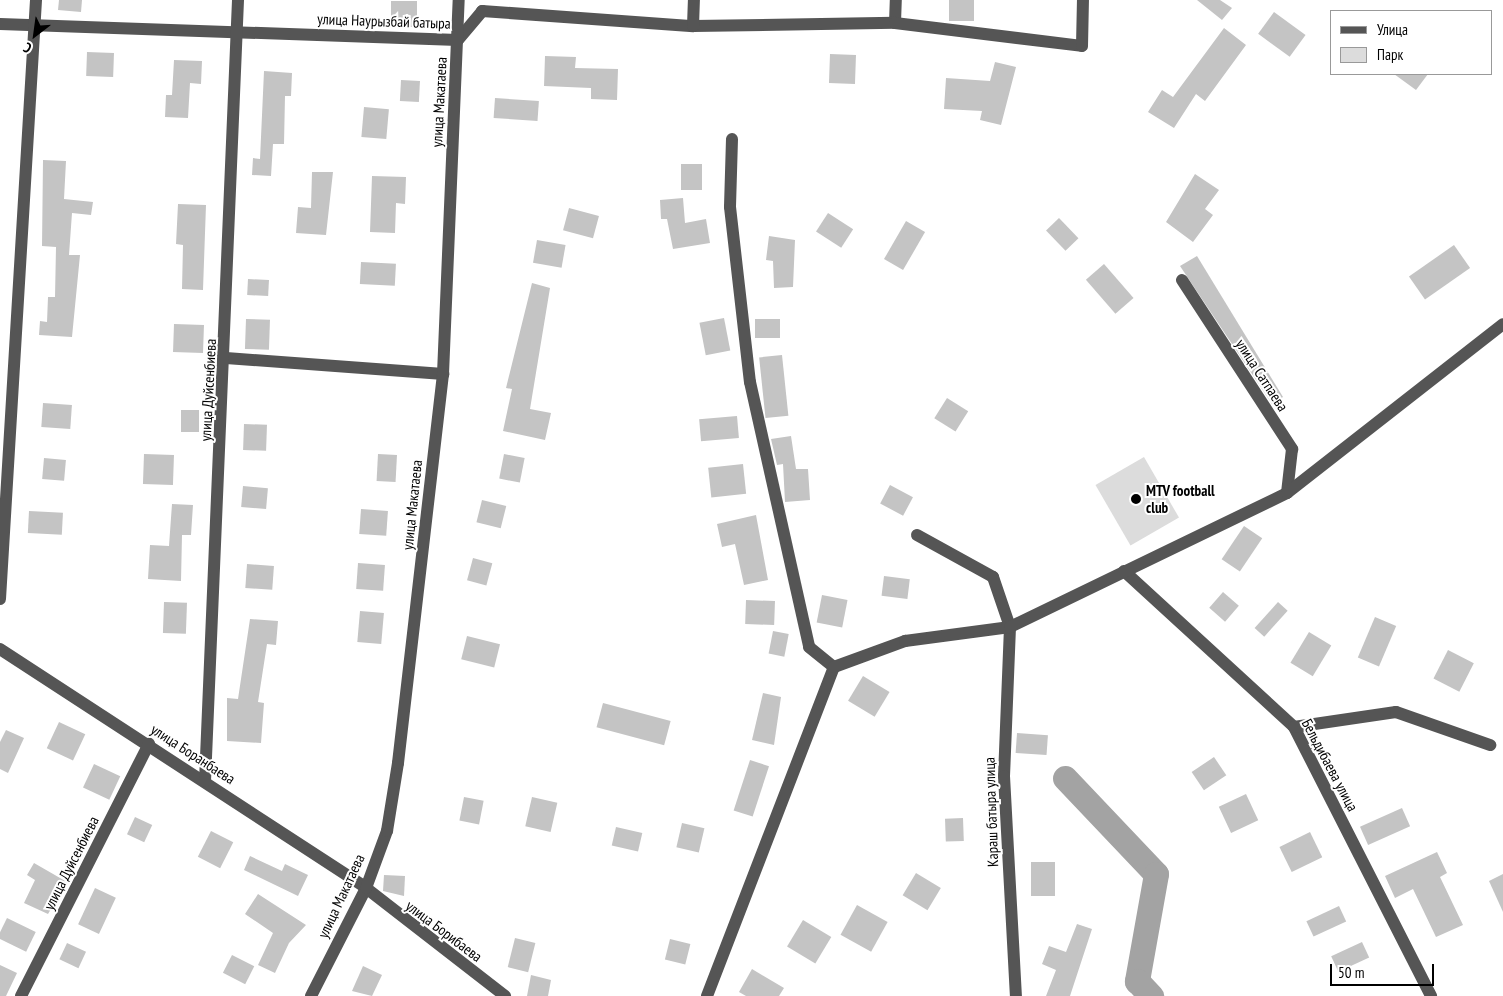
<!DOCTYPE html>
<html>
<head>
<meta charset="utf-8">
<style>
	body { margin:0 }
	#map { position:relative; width:1503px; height:996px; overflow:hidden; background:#fff; font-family:"PT Sans Narrow",sans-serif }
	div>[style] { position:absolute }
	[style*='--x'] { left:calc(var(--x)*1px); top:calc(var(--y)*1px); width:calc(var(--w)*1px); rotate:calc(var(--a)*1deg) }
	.green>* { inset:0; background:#dcdcdc; transform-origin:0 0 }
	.river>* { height:25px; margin:-12.5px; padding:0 12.5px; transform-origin:12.5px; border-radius:12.5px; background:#a3a3a3 }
	.building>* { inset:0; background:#c4c4c4; transform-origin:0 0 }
	.minor>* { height:12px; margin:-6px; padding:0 6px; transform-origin:6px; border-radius:6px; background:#555 }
	.dots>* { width:14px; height:14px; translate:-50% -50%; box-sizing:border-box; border:2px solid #fff; border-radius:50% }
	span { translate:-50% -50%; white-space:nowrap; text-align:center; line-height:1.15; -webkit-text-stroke:4px #fff; paint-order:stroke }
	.street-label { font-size:15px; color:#000 }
	.poi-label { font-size:15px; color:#000; font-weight:700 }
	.left { translate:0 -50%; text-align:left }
	.legend { position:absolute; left:1330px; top:10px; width:162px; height:65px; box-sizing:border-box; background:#fff; border:1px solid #999; margin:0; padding:6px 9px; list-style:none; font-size:15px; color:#000 }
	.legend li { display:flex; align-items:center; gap:10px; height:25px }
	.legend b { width:25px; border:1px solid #999 }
	.north { position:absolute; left:10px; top:10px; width:50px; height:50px; -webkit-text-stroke:4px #fff; paint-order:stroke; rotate:210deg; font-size:14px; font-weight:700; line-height:20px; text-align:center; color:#000 }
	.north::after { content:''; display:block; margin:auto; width:18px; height:22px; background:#000; clip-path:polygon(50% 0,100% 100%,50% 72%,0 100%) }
	.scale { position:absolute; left:1330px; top:964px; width:104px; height:22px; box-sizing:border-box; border:2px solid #000; border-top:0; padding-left:6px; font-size:15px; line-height:18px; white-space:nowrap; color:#000; -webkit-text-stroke:4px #fff; paint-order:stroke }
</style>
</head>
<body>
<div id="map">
	<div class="green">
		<i style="left:1144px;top:457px;width:70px;height:56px;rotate:60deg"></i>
	</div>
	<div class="river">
		<i style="--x:1065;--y:778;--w:132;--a:46.5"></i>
		<i style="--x:1156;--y:874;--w:109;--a:100.1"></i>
		<i style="--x:1137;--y:981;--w:21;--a:47"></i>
	</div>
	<div class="building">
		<i style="clip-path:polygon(59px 0,82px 0,81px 12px,58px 10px)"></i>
		<i style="left:949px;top:0;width:25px;height:21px"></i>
		<i style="clip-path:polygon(1197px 0,1220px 0,1232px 8px,1222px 20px)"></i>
		<i style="left:391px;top:1px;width:26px;height:26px"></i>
		<i style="left:1274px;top:12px;width:39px;height:27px;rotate:36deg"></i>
		<i style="clip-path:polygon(1224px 28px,1246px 45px,1205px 101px,1196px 94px,1174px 128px,1148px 112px,1162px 90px,1173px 97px)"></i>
		<i style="left:87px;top:52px;width:27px;height:24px;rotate:2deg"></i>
		<i style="left:830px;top:54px;width:26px;height:29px;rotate:2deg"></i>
		<i style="clip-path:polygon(545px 56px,576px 57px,575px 68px,618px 69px,617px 100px,591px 99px,591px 88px,544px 86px)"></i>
		<i style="clip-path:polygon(174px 60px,202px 61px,201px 84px,190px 83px,188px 118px,165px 117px,166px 95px,172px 95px)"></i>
		<i style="clip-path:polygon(995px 62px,1016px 67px,1001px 125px,980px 120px,982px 111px,944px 109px,946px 78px,990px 81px)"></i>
		<i style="clip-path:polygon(264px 71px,292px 73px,291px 96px,285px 96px,284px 144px,273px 144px,271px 176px,252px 175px,253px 158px,260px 159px)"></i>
		<i style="clip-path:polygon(1394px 74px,1428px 74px,1416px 90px)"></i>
		<i style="left:401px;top:80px;width:19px;height:21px;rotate:3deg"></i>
		<i style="left:495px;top:98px;width:44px;height:20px;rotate:4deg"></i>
		<i style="left:364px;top:107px;width:25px;height:30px;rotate:5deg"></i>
		<i style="clip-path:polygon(43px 160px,66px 161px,64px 199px,93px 202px,91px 215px,72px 213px,69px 255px,80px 255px,72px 337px,39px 335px,40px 321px,47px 322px,48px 297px,55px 297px,56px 247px,42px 246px)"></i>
		<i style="left:681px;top:164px;width:21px;height:26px"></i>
		<i style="clip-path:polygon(312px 172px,333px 172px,326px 235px,296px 233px,298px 207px,311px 208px)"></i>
		<i style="clip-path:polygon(1195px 174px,1219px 190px,1205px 209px,1213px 215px,1193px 242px,1166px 222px)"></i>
		<i style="clip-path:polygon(372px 176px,406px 177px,405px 204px,396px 203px,395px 233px,370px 232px)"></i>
		<i style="clip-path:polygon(683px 198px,685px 223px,706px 219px,710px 243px,673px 249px,667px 219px,661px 219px,660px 200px)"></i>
		<i style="clip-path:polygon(178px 204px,206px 205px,203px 290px,182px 289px,183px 245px,176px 244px)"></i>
		<i style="left:569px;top:208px;width:31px;height:23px;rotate:15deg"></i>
		<i style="left:828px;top:213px;width:30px;height:22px;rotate:33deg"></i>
		<i style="left:1059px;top:218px;width:28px;height:18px;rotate:46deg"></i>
		<i style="left:906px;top:221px;width:22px;height:44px;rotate:30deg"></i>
		<i style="clip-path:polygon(769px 236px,795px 240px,793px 287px,774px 288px,773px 261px,766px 260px)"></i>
		<i style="left:537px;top:240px;width:29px;height:23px;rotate:10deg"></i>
		<i style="left:1454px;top:245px;width:28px;height:55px;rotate:55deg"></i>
		<i style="clip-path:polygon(1197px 256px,1283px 397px,1272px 404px,1180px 266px)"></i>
		<i style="left:361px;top:262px;width:35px;height:22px;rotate:3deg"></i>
		<i style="left:1104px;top:264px;width:45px;height:24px;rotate:49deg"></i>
		<i style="left:248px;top:279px;width:21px;height:16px;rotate:3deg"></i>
		<i style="clip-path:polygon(532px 283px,550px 288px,530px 409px,551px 413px,545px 440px,503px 431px,512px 389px,506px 388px)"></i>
		<i style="left:724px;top:318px;width:33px;height:25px;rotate:79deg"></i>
		<i style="left:246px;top:319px;width:24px;height:30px;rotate:2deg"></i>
		<i style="left:755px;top:319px;width:25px;height:19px"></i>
		<i style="left:174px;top:324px;width:30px;height:28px;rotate:2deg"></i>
		<i style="left:782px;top:355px;width:61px;height:23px;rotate:84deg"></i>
		<i style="left:947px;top:398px;width:25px;height:24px;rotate:32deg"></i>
		<i style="left:43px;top:403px;width:29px;height:24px;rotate:4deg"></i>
		<i style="left:181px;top:410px;width:18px;height:22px"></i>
		<i style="left:737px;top:416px;width:22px;height:38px;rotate:85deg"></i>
		<i style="left:244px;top:424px;width:23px;height:26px;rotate:2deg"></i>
		<i style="clip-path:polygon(791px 436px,796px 469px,808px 469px,810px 500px,785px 502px,783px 464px,777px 465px,771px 439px)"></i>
		<i style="left:144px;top:454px;width:30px;height:30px;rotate:2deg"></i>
		<i style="left:378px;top:454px;width:19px;height:27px;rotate:3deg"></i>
		<i style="left:504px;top:454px;width:21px;height:25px;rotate:11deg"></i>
		<i style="left:44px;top:458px;width:22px;height:21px;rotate:5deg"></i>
		<i style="left:743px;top:464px;width:30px;height:35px;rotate:84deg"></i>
		<i style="left:890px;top:485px;width:26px;height:21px;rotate:28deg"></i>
		<i style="left:243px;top:486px;width:25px;height:21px;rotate:5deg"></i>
		<i style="left:482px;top:500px;width:25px;height:23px;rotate:14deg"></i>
		<i style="clip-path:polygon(172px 504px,193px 505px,191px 535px,182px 535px,181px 581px,148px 579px,150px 545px,169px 546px)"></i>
		<i style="left:361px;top:509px;width:27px;height:25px;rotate:4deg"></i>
		<i style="left:29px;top:511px;width:34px;height:22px;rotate:3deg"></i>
		<i style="clip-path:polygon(756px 515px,768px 580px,744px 585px,735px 544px,722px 547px,717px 524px)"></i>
		<i style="left:1244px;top:526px;width:22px;height:40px;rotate:34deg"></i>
		<i style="left:473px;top:558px;width:20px;height:23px;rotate:15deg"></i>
		<i style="left:358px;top:563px;width:27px;height:26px;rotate:4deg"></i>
		<i style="left:247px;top:564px;width:27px;height:24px;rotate:4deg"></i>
		<i style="left:884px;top:576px;width:26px;height:20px;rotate:7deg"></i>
		<i style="left:1223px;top:592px;width:21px;height:21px;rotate:41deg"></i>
		<i style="left:822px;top:595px;width:26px;height:28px;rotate:11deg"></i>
		<i style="left:746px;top:600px;width:29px;height:24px;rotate:2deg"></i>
		<i style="left:164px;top:602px;width:23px;height:31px;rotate:2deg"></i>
		<i style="left:1278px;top:602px;width:13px;height:35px;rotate:42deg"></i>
		<i style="left:360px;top:611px;width:24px;height:31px;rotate:5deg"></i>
		<i style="left:1375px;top:617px;width:23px;height:44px;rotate:23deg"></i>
		<i style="clip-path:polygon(250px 619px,278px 621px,276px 645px,267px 644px,258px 702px,264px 703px,261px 743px,227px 741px,227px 698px,238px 699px)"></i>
		<i style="left:773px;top:631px;width:16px;height:23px;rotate:11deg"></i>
		<i style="left:1309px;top:632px;width:26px;height:36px;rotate:31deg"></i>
		<i style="left:467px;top:636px;width:34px;height:24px;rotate:14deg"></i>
		<i style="left:1448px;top:650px;width:29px;height:32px;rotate:27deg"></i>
		<i style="left:863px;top:676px;width:31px;height:29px;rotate:31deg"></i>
		<i style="clip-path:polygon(763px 693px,781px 697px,774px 745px,752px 740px)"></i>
		<i style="left:603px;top:703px;width:70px;height:25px;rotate:15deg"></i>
		<i style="left:59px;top:722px;width:29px;height:29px;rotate:25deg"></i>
		<i style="clip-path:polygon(6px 730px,24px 738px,8px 773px,0 769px,0 742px)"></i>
		<i style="left:1017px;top:733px;width:31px;height:20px;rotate:4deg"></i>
		<i style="left:1214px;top:757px;width:22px;height:27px;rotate:56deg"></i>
		<i style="left:750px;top:760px;width:20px;height:53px;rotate:18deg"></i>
		<i style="left:94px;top:764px;width:29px;height:26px;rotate:25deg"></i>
		<i style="left:1246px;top:794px;width:29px;height:30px;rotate:65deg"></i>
		<i style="left:464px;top:797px;width:20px;height:24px;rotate:11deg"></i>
		<i style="left:532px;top:797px;width:26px;height:30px;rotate:13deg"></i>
		<i style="left:1402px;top:808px;width:20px;height:46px;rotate:66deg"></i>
		<i style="left:135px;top:817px;width:19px;height:19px;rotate:25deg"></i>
		<i style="left:963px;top:818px;width:23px;height:18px;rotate:88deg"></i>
		<i style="left:682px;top:823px;width:23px;height:25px;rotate:13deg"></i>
		<i style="left:616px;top:827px;width:27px;height:19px;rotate:13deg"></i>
		<i style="left:211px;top:831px;width:25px;height:29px;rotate:27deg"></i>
		<i style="left:1310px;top:832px;width:28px;height:34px;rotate:64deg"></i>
		<i style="clip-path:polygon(1437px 852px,1447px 873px,1440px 877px,1463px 925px,1436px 937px,1413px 889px,1395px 898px,1385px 876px)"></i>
		<i style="clip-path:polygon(250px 856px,282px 871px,285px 864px,308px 875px,298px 896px,244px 870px)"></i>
		<i style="left:1031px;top:862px;width:24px;height:34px"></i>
		<i style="clip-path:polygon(34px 863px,67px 882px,48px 914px,24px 903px,35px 880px,27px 875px)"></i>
		<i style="left:916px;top:873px;width:29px;height:26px;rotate:31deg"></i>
		<i style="clip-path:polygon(1503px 874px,1503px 912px,1489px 881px)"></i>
		<i style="clip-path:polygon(384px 875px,405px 876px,404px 896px,383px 891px)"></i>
		<i style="left:95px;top:888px;width:23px;height:40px;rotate:25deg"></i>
		<i style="clip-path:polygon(258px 894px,306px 925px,289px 943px,275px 973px,258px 965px,273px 933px,245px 914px)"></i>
		<i style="left:857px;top:905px;width:35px;height:34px;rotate:29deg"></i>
		<i style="left:1339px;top:906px;width:17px;height:36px;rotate:65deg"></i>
		<i style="left:7px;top:918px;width:32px;height:22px;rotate:26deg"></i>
		<i style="left:803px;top:920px;width:33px;height:31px;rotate:31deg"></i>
		<i style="clip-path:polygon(1077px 924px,1092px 929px,1070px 996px,1046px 996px,1056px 970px,1042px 964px,1049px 946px,1066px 952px)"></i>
		<i style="left:515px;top:938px;width:21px;height:30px;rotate:14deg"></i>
		<i style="left:670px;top:939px;width:21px;height:21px;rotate:14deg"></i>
		<i style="left:1362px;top:942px;width:17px;height:34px;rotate:65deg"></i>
		<i style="left:67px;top:943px;width:21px;height:18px;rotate:25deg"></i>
		<i style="left:232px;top:955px;width:25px;height:20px;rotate:27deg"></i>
		<i style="clip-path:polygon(0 965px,17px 973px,6px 996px,0 996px)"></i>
		<i style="clip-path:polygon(363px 966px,382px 975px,372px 996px,352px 991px)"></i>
		<i style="clip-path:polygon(752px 969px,784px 988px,779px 996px,746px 996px,739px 992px)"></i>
		<i style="clip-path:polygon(531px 975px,551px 980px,548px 996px,527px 996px)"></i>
	</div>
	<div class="minor">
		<i style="--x:895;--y:23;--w:23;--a:-88"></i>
		<i style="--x:0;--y:24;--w:458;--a:2"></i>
		<i style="--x:458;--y:40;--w:38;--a:-50"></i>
		<i style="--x:482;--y:11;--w:212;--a:4.1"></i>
		<i style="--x:693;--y:26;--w:202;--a:-0.9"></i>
		<i style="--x:895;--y:23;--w:188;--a:7"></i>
		<i style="--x:1082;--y:46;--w:46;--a:-88.8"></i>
		<i style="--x:693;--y:26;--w:26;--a:-88"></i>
		<i style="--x:732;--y:139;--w:68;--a:91.7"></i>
		<i style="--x:730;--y:207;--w:176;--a:83.5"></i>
		<i style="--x:750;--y:382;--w:271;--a:77.4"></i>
		<i style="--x:809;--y:647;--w:32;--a:39"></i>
		<i style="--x:1182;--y:280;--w:202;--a:56.9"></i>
		<i style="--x:1292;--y:449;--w:44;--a:96.5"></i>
		<i style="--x:226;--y:358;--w:218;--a:4.2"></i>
		<i style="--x:917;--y:535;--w:87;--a:28.9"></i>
		<i style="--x:993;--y:577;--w:53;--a:71.2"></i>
		<i style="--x:1010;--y:627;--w:149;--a:92.3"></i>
		<i style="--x:1004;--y:776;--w:220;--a:86.9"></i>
		<i style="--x:1124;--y:571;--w:231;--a:42.5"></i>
		<i style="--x:1294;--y:727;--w:302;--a:63"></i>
		<i style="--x:0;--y:599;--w:600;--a:-86.56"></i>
		<i style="--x:0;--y:649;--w:437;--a:33.1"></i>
		<i style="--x:366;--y:888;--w:176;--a:37.8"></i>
		<i style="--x:1294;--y:727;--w:103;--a:-8.4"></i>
		<i style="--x:1396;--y:712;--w:100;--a:19.3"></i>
		<i style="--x:205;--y:781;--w:782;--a:-87.58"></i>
		<i style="--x:21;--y:996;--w:283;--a:-63.1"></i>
		<i style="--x:311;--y:996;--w:121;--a:-63"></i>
		<i style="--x:366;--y:888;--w:61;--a:-69.8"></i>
		<i style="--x:387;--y:831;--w:69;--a:-80.8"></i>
		<i style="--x:398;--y:763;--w:392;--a:-83.4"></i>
		<i style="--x:443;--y:374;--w:374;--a:-87.6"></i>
		<i style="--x:707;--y:996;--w:353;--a:-68.9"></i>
		<i style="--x:834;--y:667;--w:76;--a:-20.1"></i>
		<i style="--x:905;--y:641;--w:106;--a:-7.6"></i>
		<i style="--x:1010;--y:627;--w:308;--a:-25.8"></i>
		<i style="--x:1287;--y:493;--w:274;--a:-38"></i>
	</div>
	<div class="dots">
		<i style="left:1136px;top:499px;background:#000"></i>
	</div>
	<div class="street-label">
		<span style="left:384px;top:21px;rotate:2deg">улица Наурызбай батыра</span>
		<span style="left:439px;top:102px;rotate:-87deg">улица Макатаева</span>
		<span style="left:1262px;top:375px;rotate:57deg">улица Сатпаева</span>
		<span style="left:208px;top:390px;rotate:-87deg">улица Дуйсенбиева</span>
		<span style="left:412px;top:505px;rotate:-84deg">улица Макатаева</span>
		<span style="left:193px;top:754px;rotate:33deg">улица Боранбаева</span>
		<span style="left:1330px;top:765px;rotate:62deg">Бельдибаева улица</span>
		<span style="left:991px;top:812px;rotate:-92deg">Караш батыра улица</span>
		<span style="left:71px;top:863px;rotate:-63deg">улица Дуйсенбиева</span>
		<span style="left:341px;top:896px;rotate:-65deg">улица Макатаева</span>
		<span style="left:444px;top:931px;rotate:37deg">улица Борибаева</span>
	</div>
	<div class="poi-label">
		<span class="left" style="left:1146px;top:499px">MTV football<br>club</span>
	</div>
	<ul class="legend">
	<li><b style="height:6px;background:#555"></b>Улица</li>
	<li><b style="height:14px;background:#dcdcdc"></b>Парк</li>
	</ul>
	<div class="north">С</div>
	<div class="scale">50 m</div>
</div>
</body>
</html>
